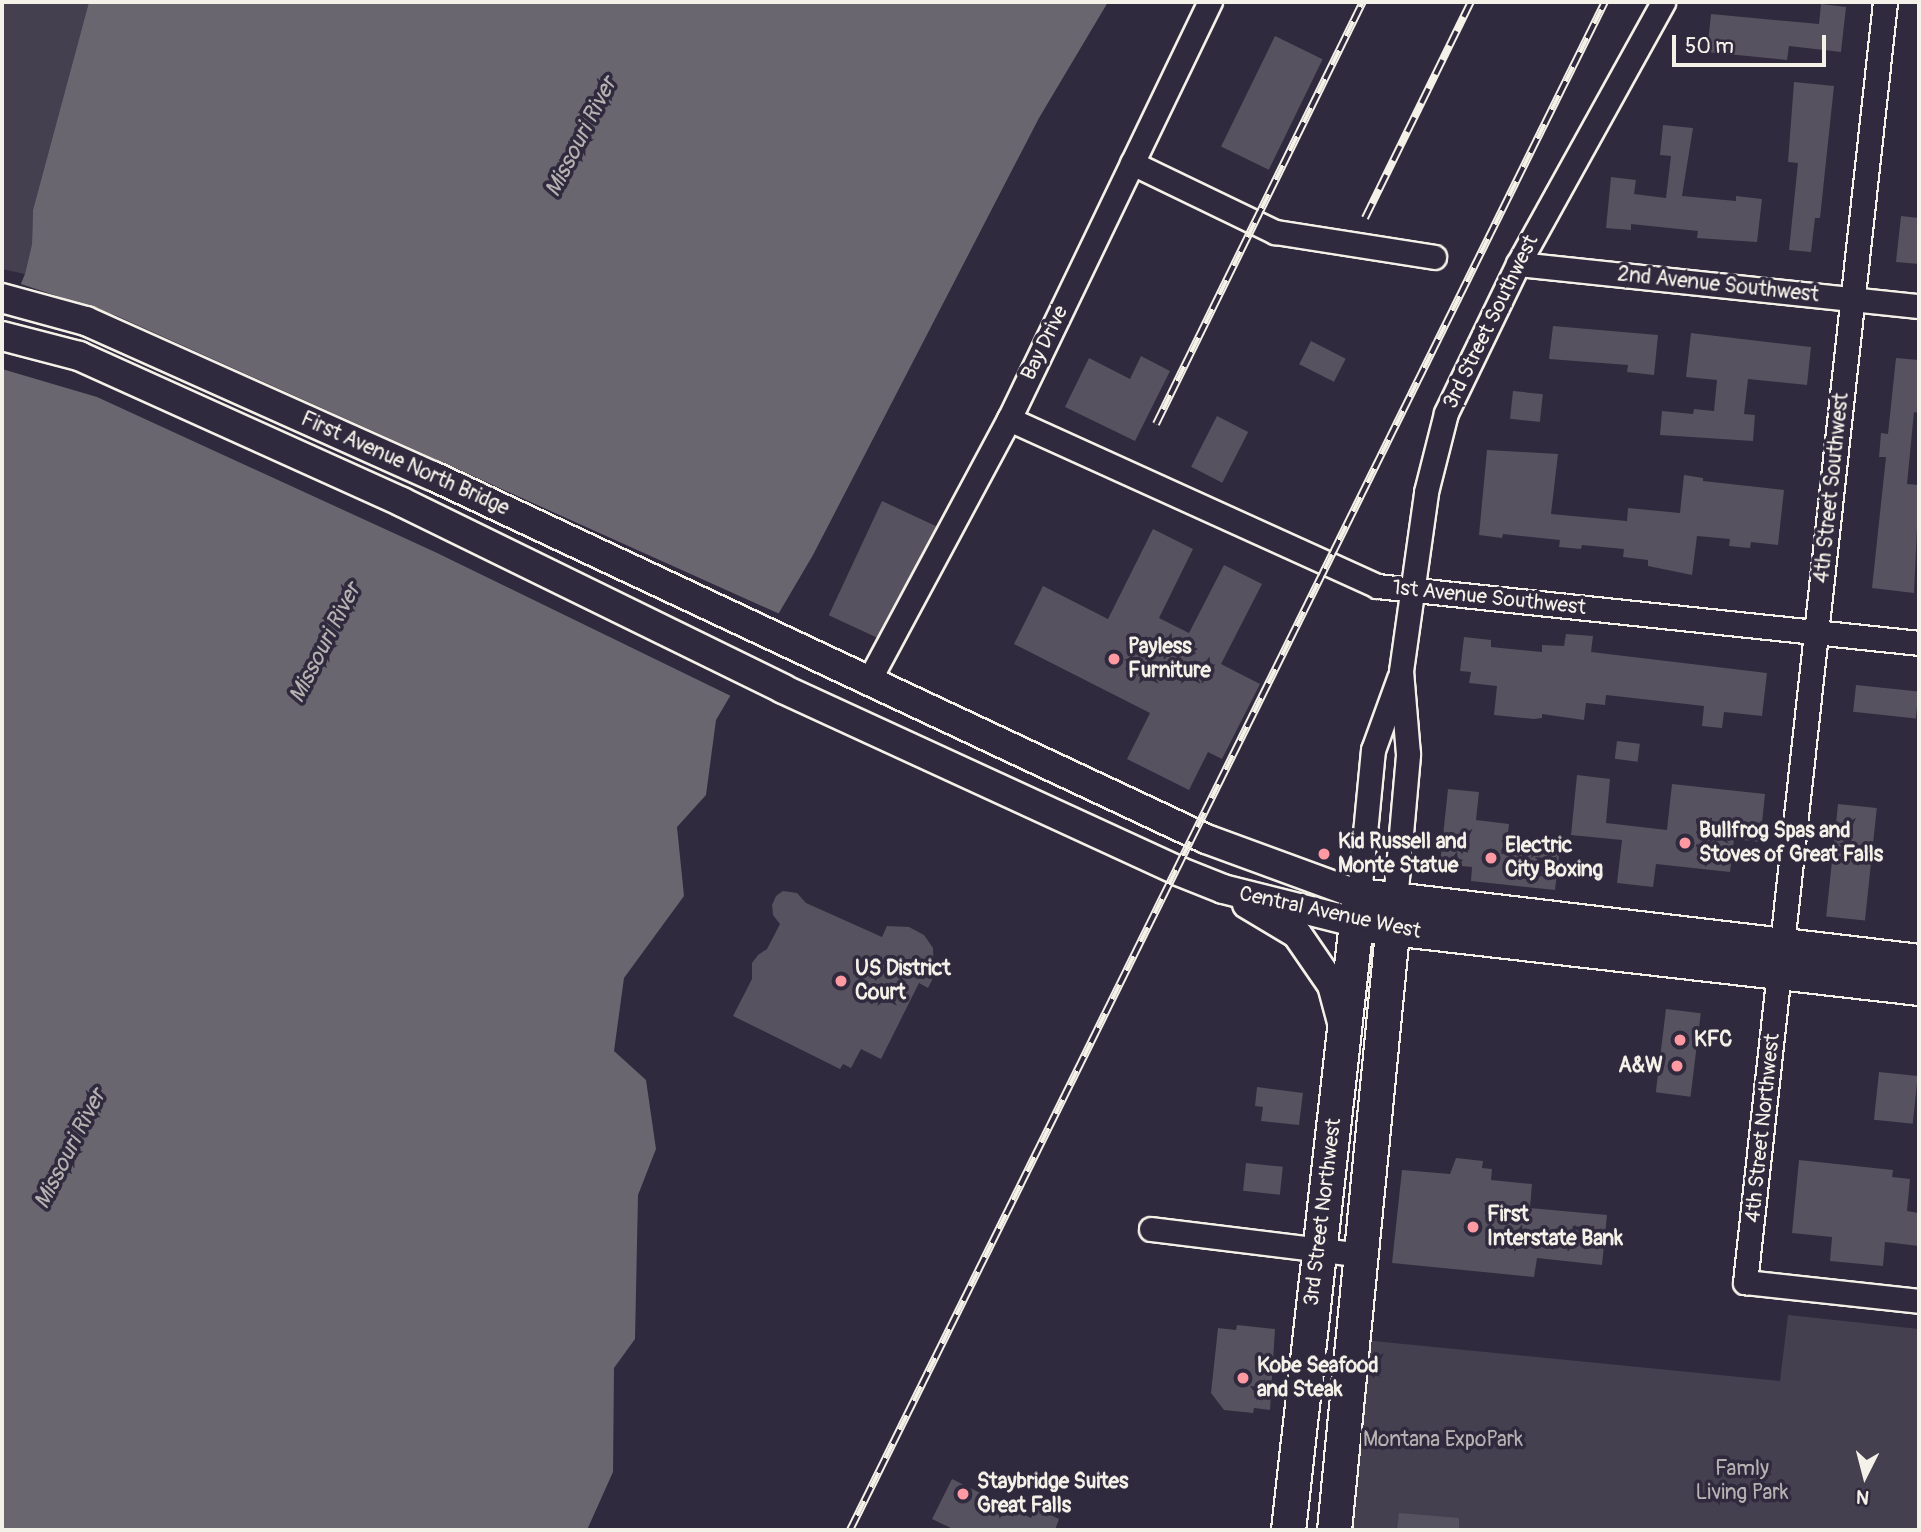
<!DOCTYPE html>
<html>
<head>
<meta charset="utf-8">
<style>
	body { margin:0 }
	#map { position:relative; width:1921px; height:1532px; overflow:hidden; background:#2f2a3d; font-family:Pangolin,sans-serif }
	div>[style] { position:absolute }
	[style*='--x'] { left:calc(var(--x)*1px); top:calc(var(--y)*1px); width:calc(var(--w)*1px); rotate:calc(var(--a)*1deg) }
	.green>* { inset:0; background:#454050 }
	.water>* { inset:0; background:#6a6670 }
	.pier>* { inset:0; background:#2f2a3d }
	.building>* { inset:0; background:#56525f; transform-origin:0 0 }
	.roads { filter:drop-shadow(2px 0 #f4f1e8) drop-shadow(-2px 0 #f4f1e8) drop-shadow(0 2px #f4f1e8) drop-shadow(0 -2px #f4f1e8) }
	.minor>* { height:23px; margin:-11.5px; padding:0 11.5px; transform-origin:11.5px; border-radius:11.5px; background:#2f2a3d }
	.major>* { height:28px; margin:-14px; padding:0 14px; transform-origin:14px; border-radius:14px; background:#2f2a3d }
	.highway>* { height:33px; margin:-16.5px; padding:0 16.5px; transform-origin:16.5px; border-radius:16.5px; background:#2f2a3d }
	.rail>* { height:8px; margin-top:-4px; transform-origin:0; background:repeating-linear-gradient(90deg,#2f2a3d 0 16px,#f4f1e8 0 32px); box-sizing:border-box; border-block:2px solid #f4f1e8 }
	.dots>* { width:19px; height:19px; translate:-50% -50%; box-sizing:border-box; border:4px solid #2f2a3d; border-radius:50% }
	span { translate:-50% -50%; white-space:nowrap; text-align:center; line-height:1.15; -webkit-text-stroke:7px #2f2a3d; paint-order:stroke }
	.street-label { font-size:21px; color:#f4f1e8 }
	.poi-label { font-size:21px; color:#f4f1e8; font-weight:700 }
	.left { translate:0 -50%; text-align:left }
	.right { translate:-100% -50%; text-align:right }
	.park-label { font-size:21px; color:#b7b3b3 }
	.water-label { font-size:23px; color:#b6b2b2; font-style:italic }
	.frame { position:absolute; inset:0; border:4px solid #f4f1e8; pointer-events:none }
	.north { position:absolute; left:1830px; top:1441px; width:70px; height:70px; -webkit-text-stroke:5px #2f2a3d; paint-order:stroke; rotate:186deg; font-size:19px; font-weight:700; line-height:28px; text-align:center; color:#f4f1e8 }
	.north::after { content:''; display:block; margin:auto; width:24px; height:32px; background:#f4f1e8; clip-path:polygon(50% 0,100% 100%,50% 72%,0 100%) }
	.scale { position:absolute; left:1672px; top:35px; width:154px; height:32px; box-sizing:border-box; border:4px solid #f4f1e8; border-top:0; padding-left:9px; font-size:21px; line-height:24px; white-space:nowrap; color:#f4f1e8; -webkit-text-stroke:5px #2f2a3d; paint-order:stroke }
</style>
</head>
<body>
<div id="map">
	<div class="green">
		<i style="clip-path:polygon(2px 2px,89px 2px,33px 210px,32px 244px,25px 274px,2px 269px)"></i>
		<i style="clip-path:polygon(1788px 1315px,1919px 1329px,1919px 1530px,1334px 1530px,1353px 1339px,1780px 1381px)"></i>
	</div>
	<div class="water">
		<i style="clip-path:polygon(89px 2px,1108px 2px,1039px 118px,813px 555px,716px 720px,706px 795px,677px 827px,684px 896px,624px 978px,614px 1051px,646px 1080px,656px 1149px,638px 1195px,635px 1339px,614px 1368px,613px 1472px,587px 1530px,2px 1530px,2px 329px,25px 274px,32px 244px,33px 210px)"></i>
	</div>
	<div class="pier">
		<i style="clip-path:polygon(18px 283px,117px 316px,782px 615px,733px 697px,435px 552px,97px 397px,2px 369px,2px 320px)"></i>
	</div>
	<div class="building">
		<i style="clip-path:polygon(1821px 4px,1846px 7px,1841px 52px,1789px 46px,1787px 60px,1707px 52px,1711px 14px,1819px 24px)"></i>
		<i style="left:1275px;top:36px;width:53px;height:123px;rotate:26deg"></i>
		<i style="clip-path:polygon(1794px 82px,1834px 86px,1820px 218px,1815px 218px,1811px 252px,1789px 250px,1798px 163px,1788px 162px)"></i>
		<i style="clip-path:polygon(1663px 125px,1693px 128px,1682px 196px,1736px 201px,1736px 196px,1762px 199px,1757px 242px,1697px 238px,1698px 231px,1631px 224px,1631px 230px,1606px 228px,1611px 177px,1636px 180px,1634px 194px,1666px 198px,1671px 156px,1660px 155px)"></i>
		<i style="clip-path:polygon(1901px 216px,1919px 218px,1919px 264px,1896px 262px)"></i>
		<i style="clip-path:polygon(1553px 326px,1658px 335px,1654px 375px,1627px 372px,1628px 365px,1549px 359px)"></i>
		<i style="clip-path:polygon(1691px 333px,1811px 347px,1807px 385px,1748px 379px,1744px 414px,1755px 415px,1753px 441px,1660px 435px,1662px 411px,1693px 414px,1694px 409px,1714px 411px,1717px 380px,1686px 377px)"></i>
		<i style="left:1311px;top:341px;width:39px;height:26px;rotate:27deg"></i>
		<i style="clip-path:polygon(1141px 356px,1170px 371px,1135px 441px,1065px 407px,1089px 358px,1130px 379px)"></i>
		<i style="clip-path:polygon(1896px 358px,1919px 360px,1919px 413px,1914px 412px,1907px 484px,1919px 485px,1914px 593px,1872px 588px,1886px 457px,1879px 457px,1881px 433px,1888px 434px)"></i>
		<i style="left:1513px;top:391px;width:30px;height:28px;rotate:6deg"></i>
		<i style="left:1217px;top:416px;width:35px;height:57px;rotate:27deg"></i>
		<i style="clip-path:polygon(1487px 450px,1558px 454px,1551px 514px,1627px 521px,1628px 508px,1680px 513px,1684px 475px,1703px 478px,1703px 481px,1784px 490px,1778px 545px,1751px 542px,1750px 548px,1729px 546px,1730px 539px,1697px 536px,1692px 575px,1648px 566px,1648px 560px,1623px 557px,1624px 549px,1582px 545px,1581px 549px,1559px 547px,1560px 540px,1503px 534px,1502px 538px,1479px 535px)"></i>
		<i style="left:882px;top:501px;width:60px;height:126px;rotate:25deg"></i>
		<i style="clip-path:polygon(1153px 529px,1193px 549px,1159px 618px,1189px 633px,1224px 565px,1262px 584px,1221px 664px,1260px 684px,1222px 759px,1208px 752px,1189px 790px,1127px 759px,1150px 713px,1014px 644px,1043px 586px,1108px 619px)"></i>
		<i style="clip-path:polygon(1566px 634px,1593px 636px,1591px 652px,1767px 673px,1762px 716px,1724px 712px,1722px 728px,1702px 726px,1704px 706px,1606px 695px,1605px 705px,1586px 703px,1584px 720px,1542px 714px,1542px 718px,1534px 719px,1494px 715px,1497px 686px,1469px 683px,1471px 672px,1460px 671px,1464px 637px,1491px 640px,1491px 647px,1542px 652px,1542px 645px,1564px 646px)"></i>
		<i style="left:1856px;top:685px;width:63px;height:27px;rotate:6deg"></i>
		<i style="left:1617px;top:741px;width:23px;height:18px;rotate:7deg"></i>
		<i style="clip-path:polygon(1577px 775px,1610px 779px,1606px 823px,1667px 830px,1672px 784px,1765px 794px,1760px 842px,1734px 839px,1730px 872px,1656px 864px,1653px 887px,1617px 883px,1622px 840px,1571px 835px)"></i>
		<i style="clip-path:polygon(1448px 789px,1479px 792px,1476px 820px,1509px 824px,1507px 842px,1560px 847px,1555px 890px,1471px 881px,1472px 867px,1440px 864px)"></i>
		<i style="left:1838px;top:804px;width:39px;height:113px;rotate:6deg"></i>
		<i style="clip-path:polygon(783px 891px,797px 893px,806px 903px,882px 937px,887px 926px,909px 927px,924px 935px,933px 948px,934px 976px,928px 988px,919px 983px,881px 1059px,861px 1049px,851px 1068px,843px 1064px,840px 1069px,733px 1016px,752px 979px,752px 963px,758px 955px,767px 949px,780px 924px,773px 915px,772px 905px,776px 896px)"></i>
		<i style="left:1666px;top:1009px;width:35px;height:84px;rotate:7deg"></i>
		<i style="left:1879px;top:1072px;width:39px;height:48px;rotate:6deg"></i>
		<i style="clip-path:polygon(1257px 1087px,1303px 1093px,1299px 1125px,1261px 1121px,1263px 1107px,1255px 1106px)"></i>
		<i style="clip-path:polygon(1456px 1158px,1483px 1161px,1482px 1168px,1492px 1169px,1491px 1180px,1532px 1184px,1530px 1208px,1607px 1215px,1602px 1265px,1537px 1258px,1534px 1277px,1392px 1263px,1402px 1170px,1450px 1174px)"></i>
		<i style="clip-path:polygon(1799px 1160px,1893px 1170px,1892px 1177px,1910px 1179px,1907px 1211px,1919px 1213px,1919px 1246px,1885px 1242px,1883px 1266px,1830px 1261px,1832px 1237px,1792px 1233px)"></i>
		<i style="left:1246px;top:1163px;width:37px;height:28px;rotate:6deg"></i>
		<i style="clip-path:polygon(1237px 1325px,1275px 1329px,1270px 1410px,1254px 1408px,1253px 1413px,1224px 1410px,1211px 1393px,1218px 1328px,1236px 1330px)"></i>
		<i style="clip-path:polygon(952px 1479px,1031px 1518px,1036px 1508px,1059px 1519px,1055px 1530px,955px 1530px,932px 1519px)"></i>
		<i style="clip-path:polygon(1399px 1513px,1459px 1518px,1459px 1530px,1397px 1530px)"></i>
	</div>
	<div class="roads">
		<div class="minor">
			<i style="--x:1885;--y:2;--w:1288;--a:96.24"></i>
			<i style="--x:1745;--y:1282;--w:175;--a:6.2"></i>
			<i style="--x:1132;--y:163;--w:159;--a:25.8"></i>
			<i style="--x:1275;--y:232;--w:161;--a:8.9"></i>
			<i style="--x:1518;--y:264;--w:403;--a:6"></i>
			<i style="--x:1009;--y:419;--w:404;--a:24.4"></i>
			<i style="--x:1377;--y:586;--w:545;--a:6"></i>
			<i style="--x:869;--y:680;--w:296;--a:-61.8"></i>
			<i style="--x:1009;--y:419;--w:463;--a:-64.3"></i>
			<i style="--x:1359;--y:895;--w:146;--a:-84.5"></i>
			<i style="--x:1373;--y:750;--w:77;--a:-70.1"></i>
			<i style="--x:1395;--y:901;--w:148;--a:-84.9"></i>
			<i style="--x:1408;--y:754;--w:83;--a:-94.8"></i>
			<i style="--x:1401;--y:671;--w:181;--a:-82"></i>
			<i style="--x:1426;--y:492;--w:81;--a:-75.8"></i>
			<i style="--x:1446;--y:413;--w:165;--a:-64.2"></i>
			<i style="--x:1518;--y:264;--w:299;--a:-61"></i>
			<i style="--x:1151;--y:1229;--w:213;--a:7"></i>
		</div>
		<div class="major">
			<i style="--x:2;--y:298;--w:87;--a:15.3"></i>
			<i style="--x:86;--y:321;--w:380;--a:24.1"></i>
			<i style="--x:433;--y:476;--w:854;--a:25.15"></i>
			<i style="--x:1206;--y:839;--w:163;--a:20.1"></i>
			<i style="--x:2;--y:336;--w:80;--a:14.6"></i>
			<i style="--x:79;--y:356;--w:354;--a:24.3"></i>
			<i style="--x:402;--y:502;--w:424;--a:26.1"></i>
			<i style="--x:783;--y:689;--w:435;--a:24.7"></i>
			<i style="--x:1178;--y:871;--w:48;--a:21.8"></i>
			<i style="--x:1223;--y:889;--w:139;--a:14.1"></i>
			<i style="--x:1247;--y:904;--w:58;--a:31"></i>
			<i style="--x:1297;--y:934;--w:62;--a:55.5"></i>
			<i style="--x:1332;--y:985;--w:38;--a:75"></i>
		</div>
		<div class="highway">
			<i style="--x:1374;--y:926;--w:549;--a:6.49"></i>
			<i style="--x:1288;--y:1530;--w:639;--a:-83.62"></i>
			<i style="--x:1359;--y:895;--w:564;--a:6.72"></i>
			<i style="--x:1334;--y:1530;--w:632;--a:-84.46"></i>
		</div>
	</div>
	<div class="rail">
		<i style="--x:1365;--y:218;--w:241;--a:-63.9"></i>
		<i style="--x:1156;--y:424;--w:470;--a:-63.9"></i>
		<i style="--x:850;--y:1530;--w:1704;--a:-63.71"></i>
	</div>
	<div class="dots">
		<i style="left:1114px;top:659px;background:#ff9aa2"></i>
		<i style="left:1685px;top:843px;background:#ff9aa2"></i>
		<i style="left:1324px;top:854px;background:#ff9aa2"></i>
		<i style="left:1491px;top:858px;background:#ff9aa2"></i>
		<i style="left:841px;top:981px;background:#ff9aa2"></i>
		<i style="left:1680px;top:1040px;background:#ff9aa2"></i>
		<i style="left:1677px;top:1066px;background:#ff9aa2"></i>
		<i style="left:1473px;top:1227px;background:#ff9aa2"></i>
		<i style="left:1243px;top:1378px;background:#ff9aa2"></i>
		<i style="left:963px;top:1494px;background:#ff9aa2"></i>
	</div>
	<div class="street-label">
		<span style="left:1718px;top:285px;rotate:6deg">2nd Avenue Southwest</span>
		<span style="left:1491px;top:322px;rotate:-64deg">3rd Street Southwest</span>
		<span style="left:1045px;top:343px;rotate:-64deg">Bay Drive</span>
		<span style="left:405px;top:464px;rotate:24deg">First Avenue North Bridge</span>
		<span style="left:1832px;top:488px;rotate:-84deg">4th Street Southwest</span>
		<span style="left:1489px;top:598px;rotate:6deg">1st Avenue Southwest</span>
		<span style="left:1330px;top:913px;rotate:12deg">Central Avenue West</span>
		<span style="left:1763px;top:1128px;rotate:-84deg">4th Street Northwest</span>
		<span style="left:1323px;top:1212px;rotate:-83deg">3rd Street Northwest</span>
	</div>
	<div class="poi-label">
		<span class="left" style="left:1128px;top:659px">Payless<br>Furniture</span>
		<span class="left" style="left:1699px;top:843px">Bullfrog Spas and<br>Stoves of Great Falls</span>
		<span class="left" style="left:1338px;top:854px">Kid Russell and<br>Monte Statue</span>
		<span class="left" style="left:1505px;top:858px">Electric<br>City Boxing</span>
		<span class="left" style="left:855px;top:981px">US District<br>Court</span>
		<span class="left" style="left:1694px;top:1040px">KFC</span>
		<span class="right" style="left:1663px;top:1066px">A&amp;W</span>
		<span class="left" style="left:1487px;top:1227px">First<br>Interstate Bank</span>
		<span class="left" style="left:1257px;top:1378px">Kobe Seafood<br>and Steak</span>
		<span class="left" style="left:977px;top:1494px">Staybridge Suites<br>Great Falls</span>
	</div>
	<div class="park-label">
		<span style="left:1443px;top:1440px">Montana ExpoPark</span>
		<span style="left:1742px;top:1481px">Famly<br>Living Park</span>
	</div>
	<div class="water-label">
		<span style="left:581px;top:137px;rotate:-63deg">Missouri River</span>
		<span style="left:325px;top:643px;rotate:-63deg">Missouri River</span>
		<span style="left:70px;top:1149px;rotate:-63deg">Missouri River</span>
	</div>
	<div class="frame"></div>
	<div class="north">N</div>
	<div class="scale">50 m</div>
</div>
</body>
</html>
